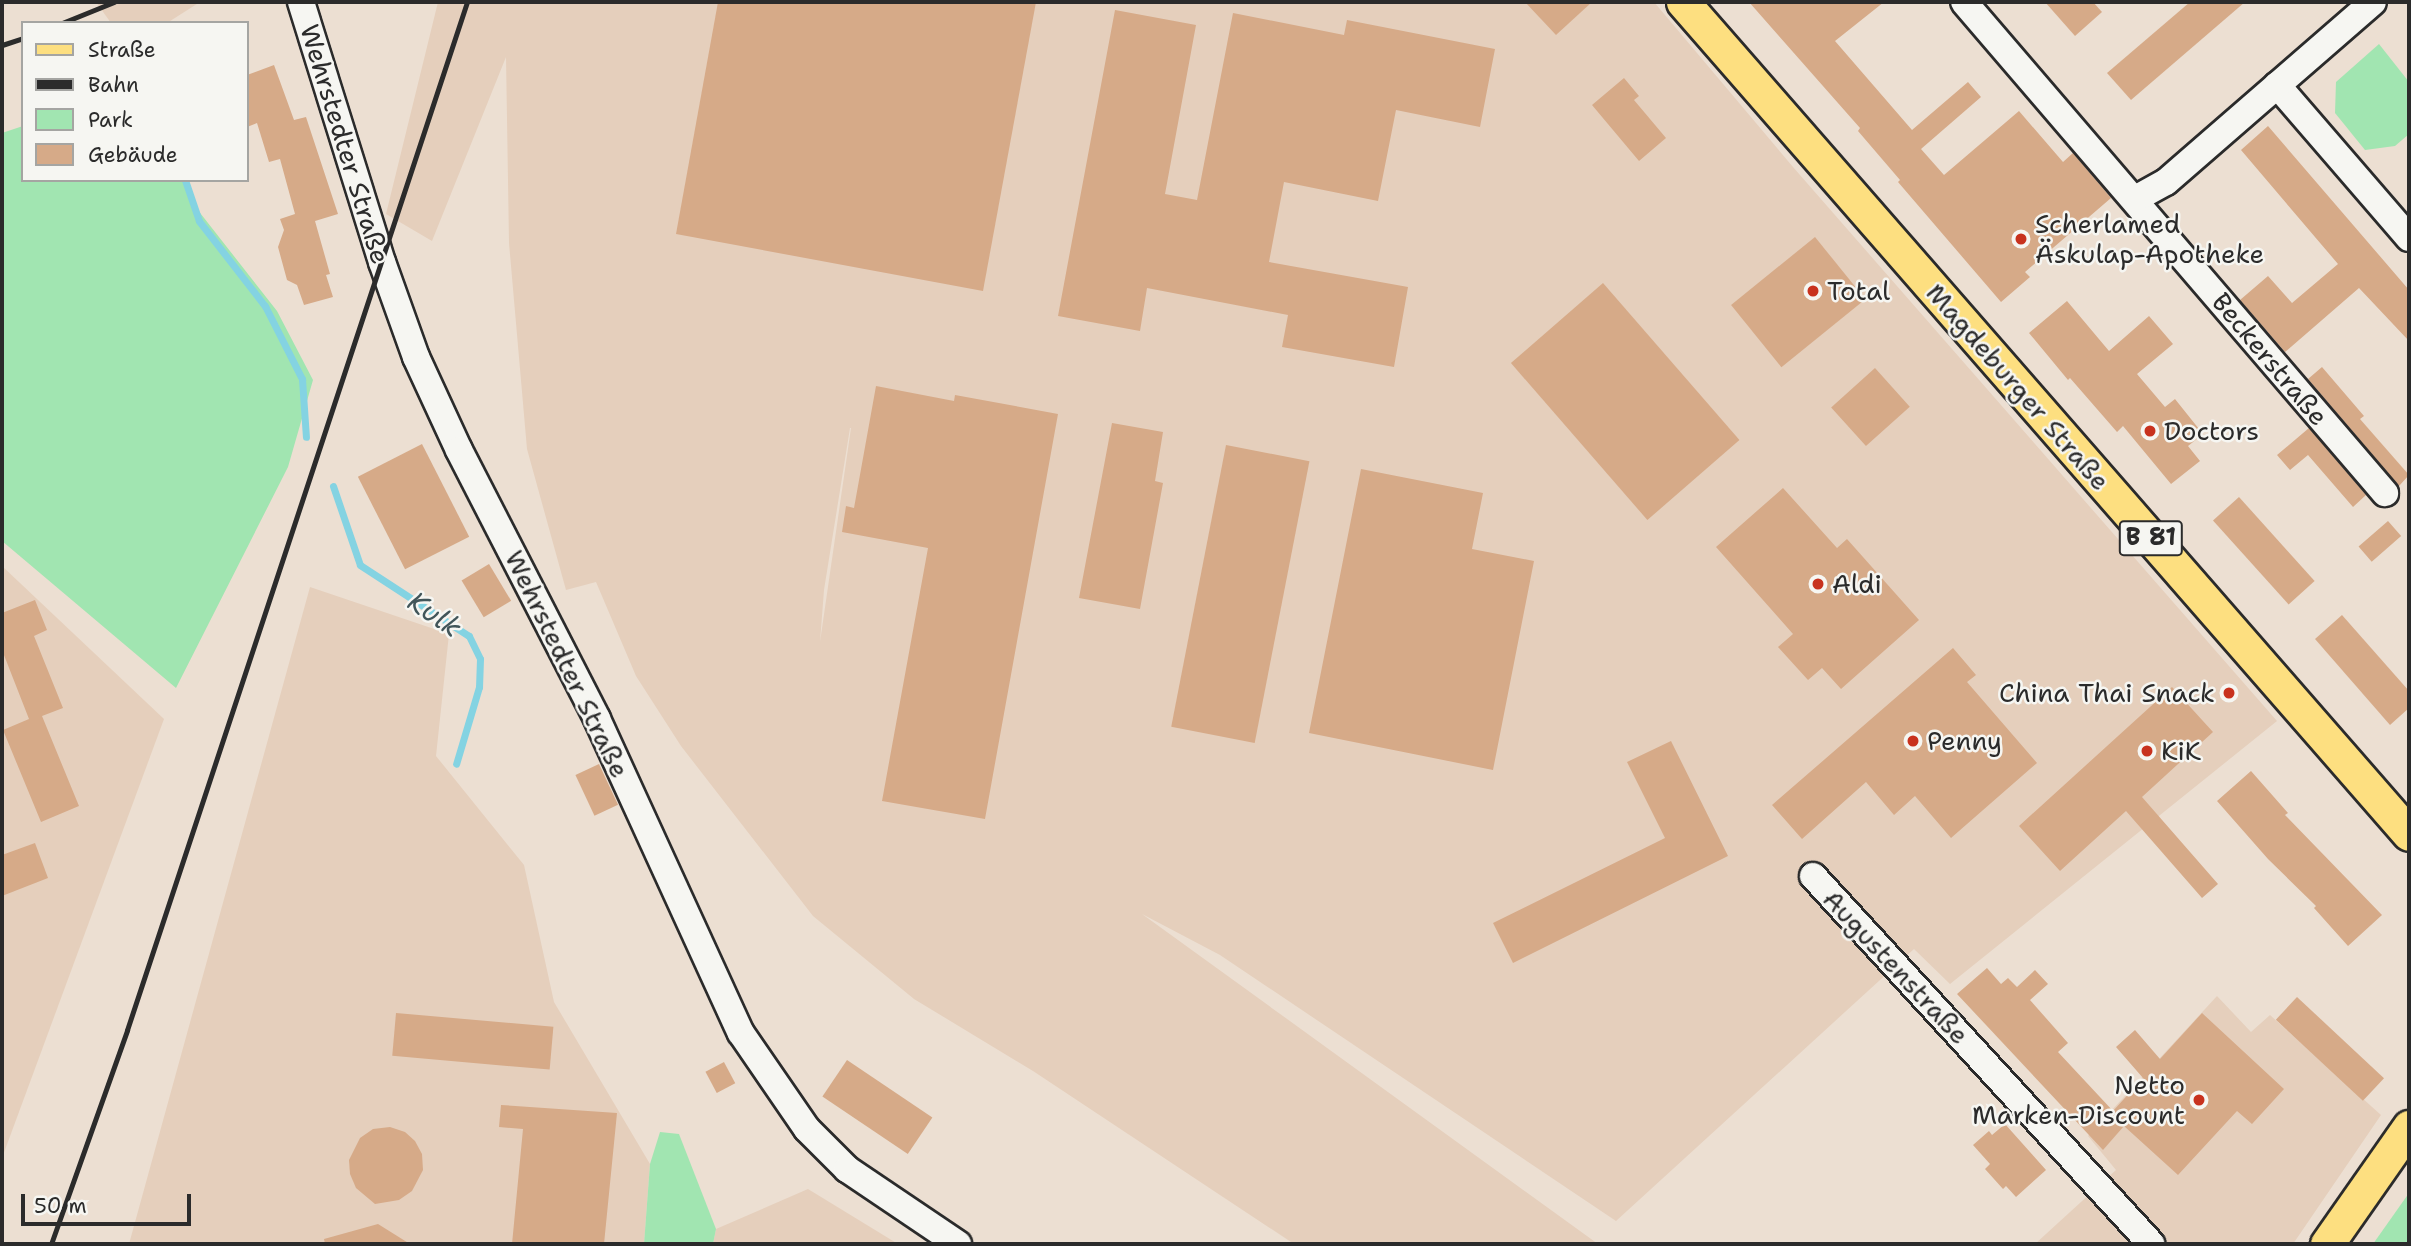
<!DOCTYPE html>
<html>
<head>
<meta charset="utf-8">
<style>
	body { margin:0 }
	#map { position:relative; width:2411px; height:1246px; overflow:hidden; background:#ecdfd2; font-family:"Shantell Sans",sans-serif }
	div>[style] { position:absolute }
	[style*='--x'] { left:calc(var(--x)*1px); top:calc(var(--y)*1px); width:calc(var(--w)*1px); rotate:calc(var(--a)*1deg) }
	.built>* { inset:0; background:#e5cfbc }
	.green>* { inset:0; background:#a1e5b1 }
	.stream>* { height:7px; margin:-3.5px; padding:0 3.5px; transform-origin:3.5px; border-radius:3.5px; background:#84d3e2 }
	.building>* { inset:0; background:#d6aa88; transform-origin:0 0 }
	.roads { filter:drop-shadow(2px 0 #2b2b2b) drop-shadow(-2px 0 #2b2b2b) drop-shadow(0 2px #2b2b2b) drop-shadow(0 -2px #2b2b2b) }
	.minor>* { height:26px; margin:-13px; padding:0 13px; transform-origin:13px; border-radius:13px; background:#f6f6f2 }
	.major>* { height:33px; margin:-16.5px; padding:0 16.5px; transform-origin:16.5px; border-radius:16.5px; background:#fddf80 }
	.rail>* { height:5px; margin:-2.5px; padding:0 2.5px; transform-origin:2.5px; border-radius:2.5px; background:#2b2b2b }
	.dots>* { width:19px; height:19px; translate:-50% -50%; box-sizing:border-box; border:4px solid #f6f6f2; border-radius:50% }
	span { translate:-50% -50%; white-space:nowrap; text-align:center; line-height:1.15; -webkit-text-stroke:5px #f6f6f2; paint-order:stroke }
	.shield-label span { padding:2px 5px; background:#f6f6f2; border:2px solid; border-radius:5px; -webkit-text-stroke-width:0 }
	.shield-label { font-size:24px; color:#2b2b2b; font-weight:700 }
	.street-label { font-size:26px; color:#2b2b2b }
	.poi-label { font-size:26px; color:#2b2b2b }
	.left { translate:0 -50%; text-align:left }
	.right { translate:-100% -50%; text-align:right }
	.water-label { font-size:28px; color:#415559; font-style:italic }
	.frame { position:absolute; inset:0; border:4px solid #2b2b2b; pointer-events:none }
	.legend { position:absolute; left:21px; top:21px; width:228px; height:161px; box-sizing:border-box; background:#f6f6f2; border:2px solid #a5a5a2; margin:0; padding:9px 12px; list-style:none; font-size:21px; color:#2b2b2b }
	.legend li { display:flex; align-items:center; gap:14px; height:35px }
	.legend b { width:35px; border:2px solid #a5a5a2 }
	.scale { position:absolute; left:21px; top:1194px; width:170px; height:32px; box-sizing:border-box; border:4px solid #2b2b2b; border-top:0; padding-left:9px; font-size:21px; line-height:24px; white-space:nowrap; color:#2b2b2b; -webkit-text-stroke:5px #f6f6f2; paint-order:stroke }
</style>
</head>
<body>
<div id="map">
	<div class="built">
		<i style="clip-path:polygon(96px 2px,200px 2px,167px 23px,111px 23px)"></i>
		<i style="clip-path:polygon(evenodd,438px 2px,1654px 2px,1793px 167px,2277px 721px,1950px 984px,1914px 949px,1616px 1221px,1220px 955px,1142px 914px,1598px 1244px,1294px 1244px,1033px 1071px,914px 999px,813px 916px,681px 746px,636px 676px,596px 582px,566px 590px,527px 449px,509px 243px,506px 57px,432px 241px,386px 214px,438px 2px,850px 428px,851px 428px,820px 642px,824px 590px,850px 428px)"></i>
		<i style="clip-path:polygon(2px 566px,164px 719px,2px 1158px)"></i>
		<i style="clip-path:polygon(310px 587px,449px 634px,436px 756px,524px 865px,554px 1002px,650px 1164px,644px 1244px,129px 1244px)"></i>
		<i style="clip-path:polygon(2217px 996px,2251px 1032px,2270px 1015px,2381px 1115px,2293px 1244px,2035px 1244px,2116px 1170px,2088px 1136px)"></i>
		<i style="clip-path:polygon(808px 1189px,898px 1244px,713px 1244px,716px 1229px)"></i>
	</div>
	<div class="green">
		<i style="clip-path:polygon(2379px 44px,2409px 82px,2409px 134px,2395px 146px,2365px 150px,2335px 113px,2336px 82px)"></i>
		<i style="clip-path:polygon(23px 126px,23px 180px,188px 180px,197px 209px,277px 311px,313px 380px,288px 467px,176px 688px,2px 541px,2px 133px)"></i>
		<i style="clip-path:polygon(660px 1132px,679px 1134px,716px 1229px,713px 1244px,644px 1244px,650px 1164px)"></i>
		<i style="clip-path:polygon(2409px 1193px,2409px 1244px,2373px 1244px)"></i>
	</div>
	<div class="stream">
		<i style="--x:185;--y:180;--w:43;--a:71.1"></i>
		<i style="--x:199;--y:221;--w:108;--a:52.2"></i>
		<i style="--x:265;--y:306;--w:82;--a:63.1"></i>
		<i style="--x:302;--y:379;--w:58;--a:86.1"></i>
		<i style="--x:333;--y:486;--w:83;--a:71.1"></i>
		<i style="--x:360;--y:565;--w:130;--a:33.1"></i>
		<i style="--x:469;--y:636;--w:25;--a:64"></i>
		<i style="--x:480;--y:659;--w:28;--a:92"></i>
		<i style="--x:479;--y:687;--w:80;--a:106.6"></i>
	</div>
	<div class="building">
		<i style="clip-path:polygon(718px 2px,1036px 2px,983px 291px,676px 234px)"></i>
		<i style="clip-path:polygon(1525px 2px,1592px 2px,1556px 35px)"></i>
		<i style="clip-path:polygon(1749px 2px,1884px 2px,1835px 41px,1912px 130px,1968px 82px,1981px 97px,1921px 149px,1944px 175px,2019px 111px,2063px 162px,2073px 153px,2111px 198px,2025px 272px,2030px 277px,2001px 302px,1898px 182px,1900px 180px,1858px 131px,1860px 128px)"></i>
		<i style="clip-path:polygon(2045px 2px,2093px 2px,2102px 12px,2075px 36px)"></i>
		<i style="clip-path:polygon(2190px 2px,2245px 2px,2131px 100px,2107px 73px)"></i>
		<i style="clip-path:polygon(1115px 10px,1196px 25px,1165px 194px,1197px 200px,1233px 13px,1344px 35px,1347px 20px,1495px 49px,1480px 127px,1396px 110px,1378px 201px,1284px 182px,1269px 262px,1408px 287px,1394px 367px,1282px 347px,1288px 315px,1147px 288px,1140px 331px,1058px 316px)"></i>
		<i style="clip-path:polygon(274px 65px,294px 120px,306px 117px,338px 214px,315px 221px,330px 274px,326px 275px,333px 297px,304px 305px,297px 285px,287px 280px,278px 247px,284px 230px,280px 219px,295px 214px,280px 159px,269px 162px,257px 123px,247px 127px,247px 75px)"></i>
		<i style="clip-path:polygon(1624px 78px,1639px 96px,1634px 100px,1666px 138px,1639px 161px,1592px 105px)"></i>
		<i style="clip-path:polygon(2268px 126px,2409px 290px,2409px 341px,2359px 288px,2285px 352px,2240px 300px,2268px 276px,2292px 303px,2338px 264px,2241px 150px)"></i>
		<i style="left:1815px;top:237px;width:80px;height:108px;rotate:51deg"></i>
		<i style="left:1603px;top:283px;width:208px;height:122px;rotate:49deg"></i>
		<i style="clip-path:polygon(2067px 301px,2109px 351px,2149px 316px,2173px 344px,2137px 374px,2165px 407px,2175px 399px,2203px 434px,2188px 446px,2200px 461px,2171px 484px,2123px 426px,2117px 432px,2070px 378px,2068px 380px,2029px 333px)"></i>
		<i style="clip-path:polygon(2322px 367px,2364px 416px,2360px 419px,2409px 475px,2399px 486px,2308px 379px)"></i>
		<i style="left:1875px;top:368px;width:52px;height:59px;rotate:48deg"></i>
		<i style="clip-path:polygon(876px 386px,954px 401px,955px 395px,1058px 414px,985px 819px,882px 801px,928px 548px,842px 532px,846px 506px,854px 508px)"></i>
		<i style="clip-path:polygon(1112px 423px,1163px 432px,1155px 481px,1163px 483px,1140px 609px,1079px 598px)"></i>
		<i style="clip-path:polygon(2309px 428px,2366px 495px,2353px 507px,2308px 455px,2290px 470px,2277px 455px)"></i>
		<i style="left:422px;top:444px;width:104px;height:72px;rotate:63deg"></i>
		<i style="left:1226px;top:445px;width:85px;height:287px;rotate:11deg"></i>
		<i style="clip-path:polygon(1361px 469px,1483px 493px,1472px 549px,1534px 561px,1493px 770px,1309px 733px)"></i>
		<i style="clip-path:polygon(1783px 488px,1837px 548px,1847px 539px,1919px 620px,1841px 689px,1822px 668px,1808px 680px,1778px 647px,1793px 634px,1716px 547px)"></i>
		<i style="left:2239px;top:497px;width:113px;height:35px;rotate:48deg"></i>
		<i style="left:2388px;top:521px;width:20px;height:39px;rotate:49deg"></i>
		<i style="left:489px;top:564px;width:43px;height:32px;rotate:59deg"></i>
		<i style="clip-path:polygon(35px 600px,47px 630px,34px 636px,63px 708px,42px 716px,79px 806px,41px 822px,3px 730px,29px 719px,2px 650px,2px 613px)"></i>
		<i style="clip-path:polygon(2342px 615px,2409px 691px,2409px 708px,2390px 725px,2315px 639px)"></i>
		<i style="clip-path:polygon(1953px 648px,1976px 675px,1967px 682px,2037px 763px,1951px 838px,1915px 796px,1894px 815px,1866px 782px,1802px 839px,1772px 805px)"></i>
		<i style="clip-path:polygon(2172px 687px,2213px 732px,2142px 797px,2218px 884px,2202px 898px,2126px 811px,2060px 871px,2019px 826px)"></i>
		<i style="clip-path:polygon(1671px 741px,1728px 856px,1513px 963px,1493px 923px,1665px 838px,1627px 762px)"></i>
		<i style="left:599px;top:764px;width:45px;height:26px;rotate:65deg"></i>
		<i style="clip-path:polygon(2251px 771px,2288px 813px,2285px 815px,2382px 915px,2348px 946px,2314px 908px,2316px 906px,2268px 859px,2217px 801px)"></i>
		<i style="clip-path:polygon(35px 843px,48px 878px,2px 896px,2px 855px)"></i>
		<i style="clip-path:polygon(1987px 968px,2001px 984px,2008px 978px,2017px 987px,2035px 970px,2048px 984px,2030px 1000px,2068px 1043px,2058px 1052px,2113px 1111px,2143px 1078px,2116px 1047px,2135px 1030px,2160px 1059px,2202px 1013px,2284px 1089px,2252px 1124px,2237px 1111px,2178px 1175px,2124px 1126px,2103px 1150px,1957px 994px)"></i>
		<i style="left:2297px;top:997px;width:119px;height:31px;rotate:43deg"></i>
		<i style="left:396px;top:1013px;width:158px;height:43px;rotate:5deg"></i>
		<i style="left:847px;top:1060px;width:103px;height:44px;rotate:34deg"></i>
		<i style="left:724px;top:1062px;width:24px;height:21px;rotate:62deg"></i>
		<i style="clip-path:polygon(501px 1105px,617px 1113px,604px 1244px,512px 1244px,523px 1129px,499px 1127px)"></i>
		<i style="clip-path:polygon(2005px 1124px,2046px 1170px,2016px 1197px,2006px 1186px,2003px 1189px,1985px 1169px,1990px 1164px,1973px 1145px,1989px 1131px,1992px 1135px)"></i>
		<i style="clip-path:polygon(390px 1127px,405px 1132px,415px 1141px,422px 1154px,423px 1170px,412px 1191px,399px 1200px,375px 1204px,356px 1188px,350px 1174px,349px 1160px,360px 1138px,373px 1129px)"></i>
		<i style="clip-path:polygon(378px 1224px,410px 1244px,325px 1244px,324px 1239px)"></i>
	</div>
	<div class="roads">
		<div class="minor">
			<i style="--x:301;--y:2;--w:272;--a:72.7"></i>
			<i style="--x:382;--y:262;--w:101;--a:70.3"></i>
			<i style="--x:416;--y:357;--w:102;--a:65.2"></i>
			<i style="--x:459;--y:450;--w:302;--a:62.8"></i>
			<i style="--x:597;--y:719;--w:345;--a:65.4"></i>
			<i style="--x:741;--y:1033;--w:116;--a:55.5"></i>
			<i style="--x:807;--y:1129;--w:57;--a:45"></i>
			<i style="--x:847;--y:1169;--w:134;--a:34"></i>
			<i style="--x:1964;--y:2;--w:647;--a:49.39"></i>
			<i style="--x:2277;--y:85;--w:202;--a:49.2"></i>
			<i style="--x:2135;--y:199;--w:35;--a:-29"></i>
			<i style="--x:2166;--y:182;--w:274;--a:-41"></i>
			<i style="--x:1813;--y:876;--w:500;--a:47.4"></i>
		</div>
		<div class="major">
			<i style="--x:1683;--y:2;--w:1104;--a:48.89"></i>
			<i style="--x:2327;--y:1244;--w:143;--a:-55"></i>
		</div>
	</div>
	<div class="rail">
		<i style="--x:62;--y:23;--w:56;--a:-22"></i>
		<i style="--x:2;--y:45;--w:22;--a:-18"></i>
		<i style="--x:51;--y:1244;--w:227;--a:-70.4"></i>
		<i style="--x:127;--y:1030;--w:1083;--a:-71.7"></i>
	</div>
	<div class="dots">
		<i style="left:2021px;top:239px;background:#c8321e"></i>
		<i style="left:1813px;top:291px;background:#c8321e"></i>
		<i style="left:2150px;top:431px;background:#c8321e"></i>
		<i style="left:1818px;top:584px;background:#c8321e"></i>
		<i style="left:2229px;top:693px;background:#c8321e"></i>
		<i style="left:1913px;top:741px;background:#c8321e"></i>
		<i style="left:2147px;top:751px;background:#c8321e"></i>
		<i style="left:2199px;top:1100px;background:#c8321e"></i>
	</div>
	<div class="shield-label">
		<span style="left:2151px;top:538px">B 81</span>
	</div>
	<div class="street-label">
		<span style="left:345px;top:144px;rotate:73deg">Wehrstedter Straße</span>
		<span style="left:2270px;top:359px;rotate:50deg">Beckerstraße</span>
		<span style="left:2018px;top:387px;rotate:49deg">Magdeburger Straße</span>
		<span style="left:567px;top:664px;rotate:64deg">Wehrstedter Straße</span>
		<span style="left:1896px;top:967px;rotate:47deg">Augustenstraße</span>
	</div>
	<div class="poi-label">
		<span class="left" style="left:2035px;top:239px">Scherlamed<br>Äskulap-Apotheke</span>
		<span class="left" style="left:1827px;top:291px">Total</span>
		<span class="left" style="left:2164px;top:431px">Doctors</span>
		<span class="left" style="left:1832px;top:584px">Aldi</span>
		<span class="right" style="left:2215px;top:693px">China Thai Snack</span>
		<span class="left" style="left:1927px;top:741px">Penny</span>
		<span class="left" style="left:2161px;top:751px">KiK</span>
		<span class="right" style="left:2185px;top:1100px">Netto<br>Marken-Discount</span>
	</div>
	<div class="water-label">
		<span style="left:435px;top:614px;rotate:34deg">Kulk</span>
	</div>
	<div class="frame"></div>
	<ul class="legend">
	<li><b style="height:9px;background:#fddf80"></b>Straße</li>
	<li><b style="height:9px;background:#2b2b2b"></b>Bahn</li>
	<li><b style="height:19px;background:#a1e5b1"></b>Park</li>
	<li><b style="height:19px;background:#d6aa88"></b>Gebäude</li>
	</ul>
	<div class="scale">50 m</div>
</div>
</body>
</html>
